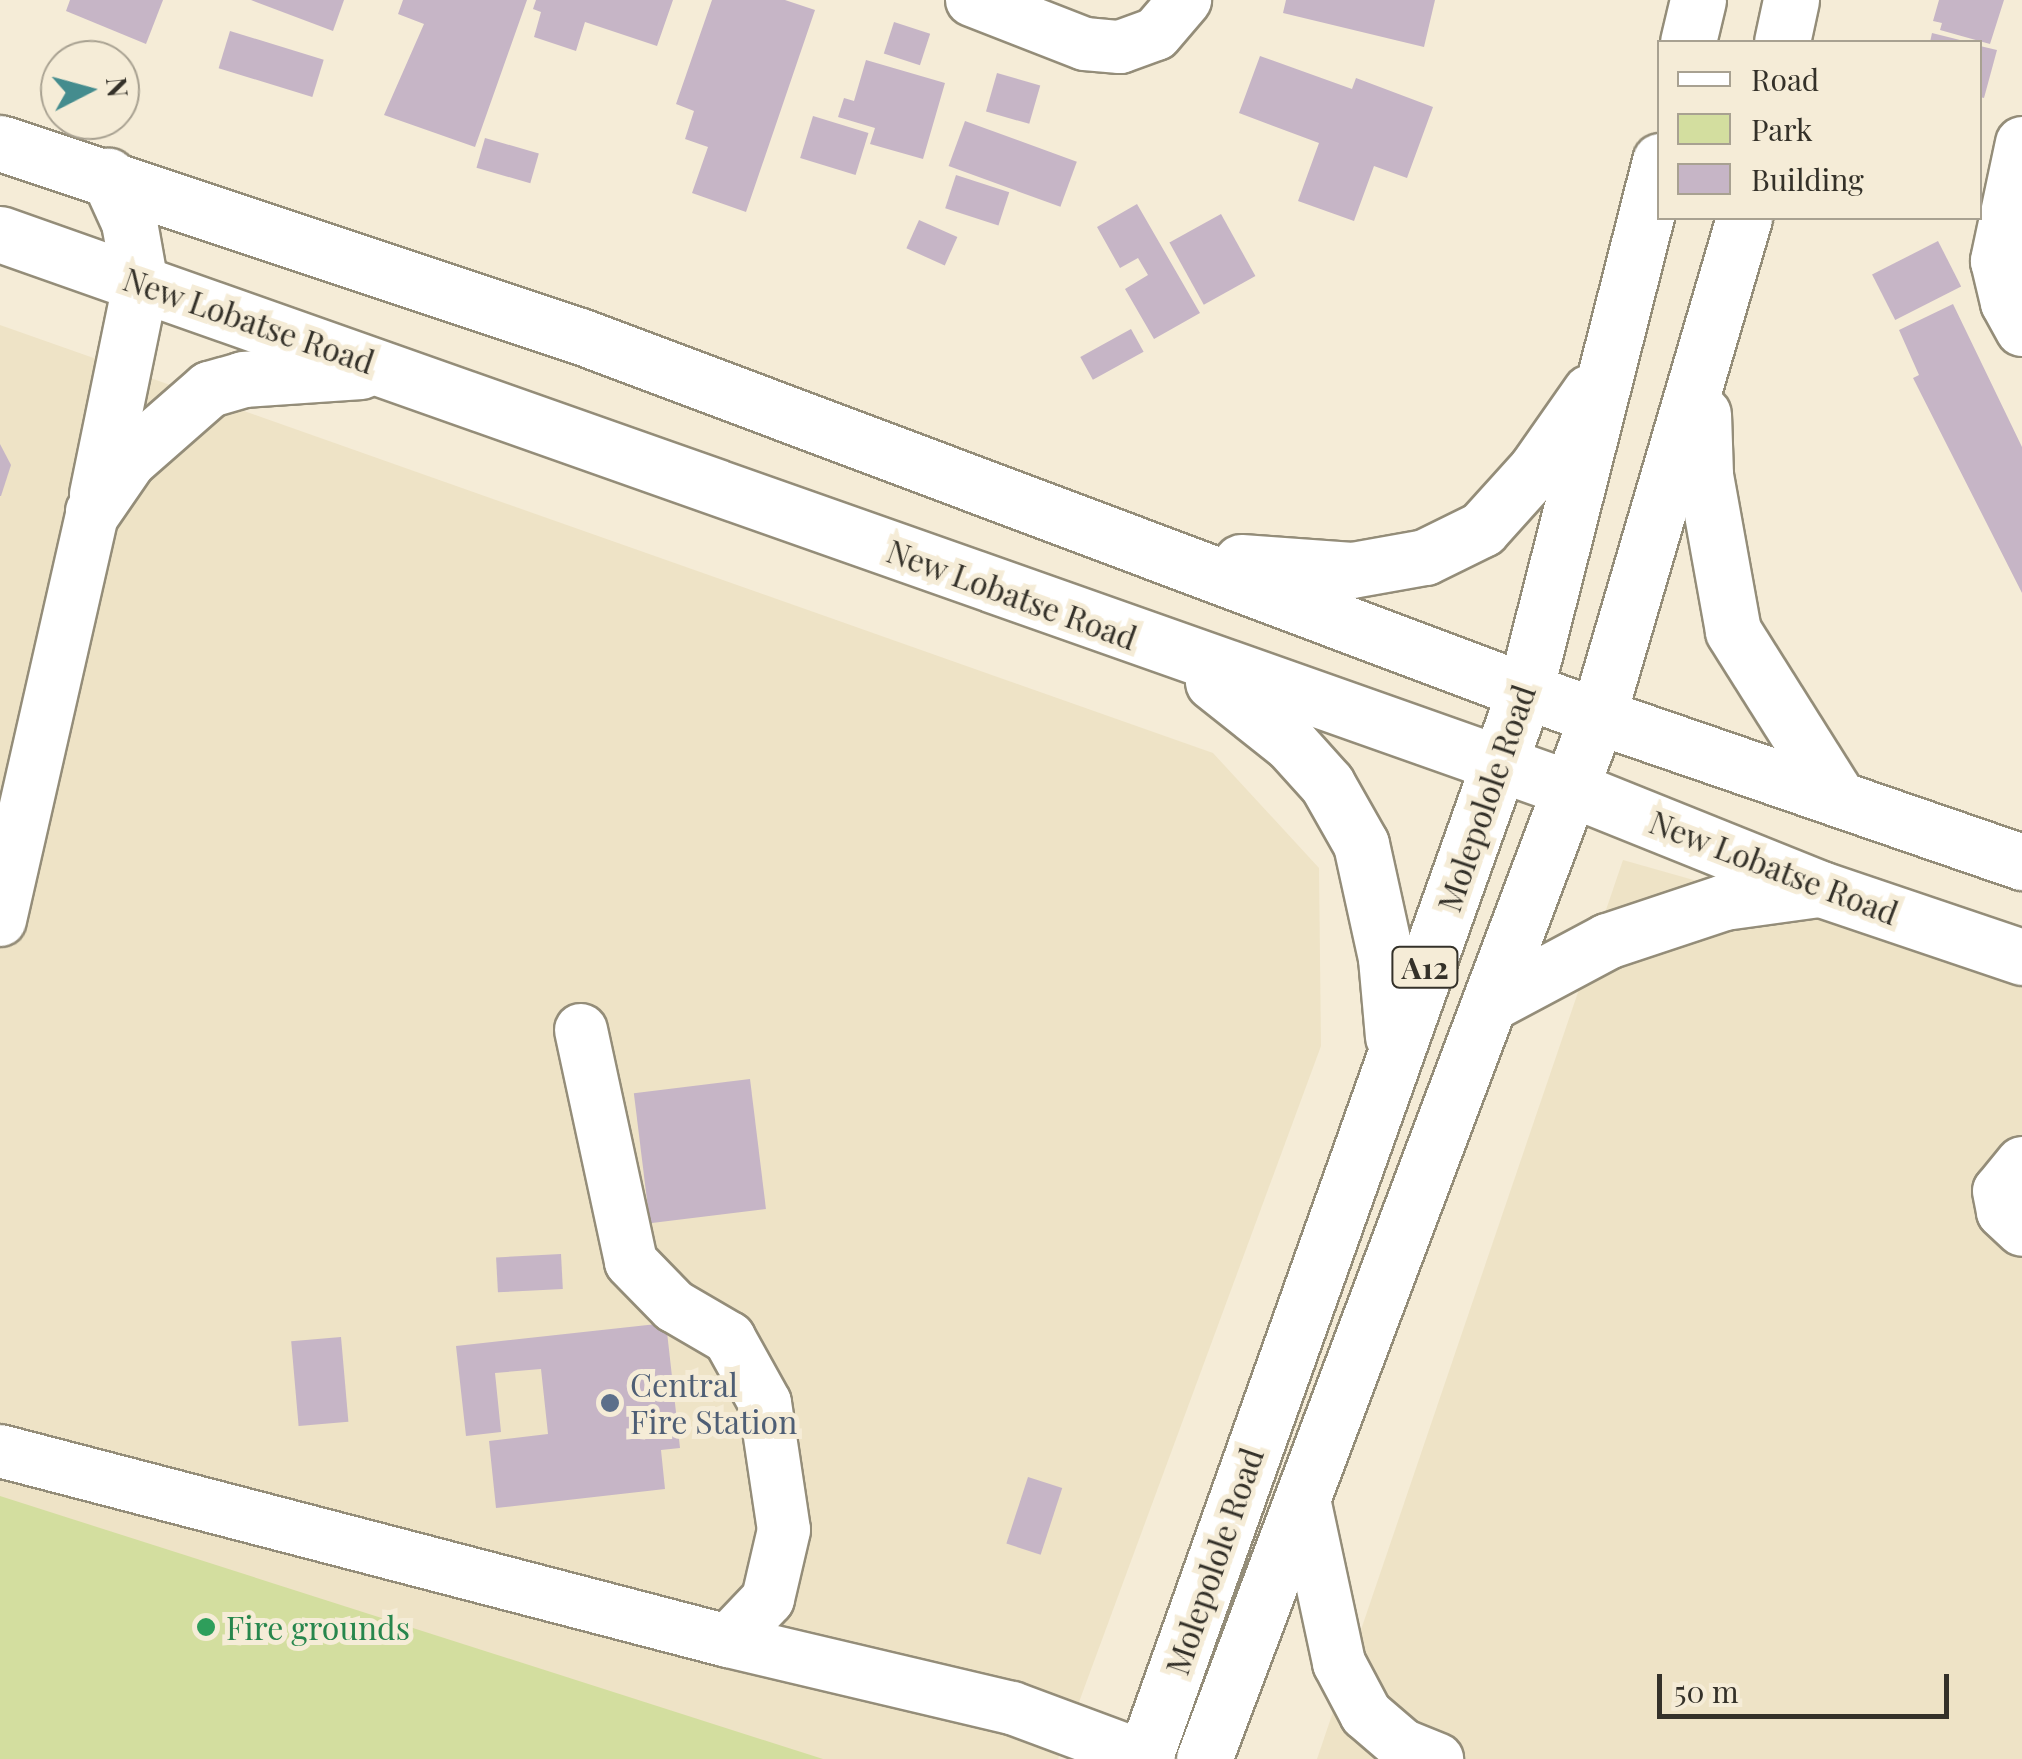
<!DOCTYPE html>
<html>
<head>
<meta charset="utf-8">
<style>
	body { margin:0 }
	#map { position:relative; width:2022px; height:1759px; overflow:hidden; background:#f5ecd7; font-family:"Playfair Display",serif }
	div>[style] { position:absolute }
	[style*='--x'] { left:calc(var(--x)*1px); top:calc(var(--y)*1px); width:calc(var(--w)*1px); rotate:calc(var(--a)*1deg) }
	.built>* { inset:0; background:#eee3c6 }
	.green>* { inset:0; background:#d3de9f }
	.building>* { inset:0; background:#c6b5c6; transform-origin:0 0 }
	.roads { filter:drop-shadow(2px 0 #948d79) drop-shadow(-2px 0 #948d79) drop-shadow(0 2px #948d79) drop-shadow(0 -2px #948d79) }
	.minor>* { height:52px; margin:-26px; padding:0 26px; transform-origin:26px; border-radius:26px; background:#fff }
	.major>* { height:55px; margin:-27.5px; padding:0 27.5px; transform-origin:27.5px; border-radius:27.5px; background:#fff }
	.dots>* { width:28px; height:28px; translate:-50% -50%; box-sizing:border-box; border:5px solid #f5ecd7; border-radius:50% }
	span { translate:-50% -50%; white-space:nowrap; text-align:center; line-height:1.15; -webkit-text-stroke:10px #f5ecd7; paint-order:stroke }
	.shield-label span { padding:2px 8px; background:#f5ecd7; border:2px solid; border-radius:8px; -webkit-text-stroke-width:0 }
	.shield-label { font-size:30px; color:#343129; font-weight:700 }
	.street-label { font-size:32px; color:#343129 }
	.service-label { font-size:32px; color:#4e5e75 }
	.left { translate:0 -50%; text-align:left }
	.leisure-label { font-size:32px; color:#27864d }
	.legend { position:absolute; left:1657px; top:40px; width:325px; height:180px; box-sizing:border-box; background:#f5ecd7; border:2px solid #a8a191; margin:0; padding:12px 18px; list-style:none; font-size:30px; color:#343129 }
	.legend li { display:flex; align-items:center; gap:20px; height:50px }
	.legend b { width:50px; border:2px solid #a8a191 }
	.north { position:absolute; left:40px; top:40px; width:100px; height:100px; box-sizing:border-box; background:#f5ecd7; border:2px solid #a8a191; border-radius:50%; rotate:84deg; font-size:28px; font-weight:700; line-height:40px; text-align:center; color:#343129 }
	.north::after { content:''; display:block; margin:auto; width:35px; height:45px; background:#448c8e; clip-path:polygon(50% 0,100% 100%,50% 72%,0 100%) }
	.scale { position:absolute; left:1657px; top:1674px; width:292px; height:45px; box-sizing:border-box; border:5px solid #343129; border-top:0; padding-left:12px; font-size:30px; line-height:35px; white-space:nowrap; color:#343129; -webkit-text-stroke:8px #f5ecd7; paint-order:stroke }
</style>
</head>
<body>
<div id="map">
	<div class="built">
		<i style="clip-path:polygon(0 325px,1213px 753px,1319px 868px,1321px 1046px,1058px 1759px,0 1759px)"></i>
		<i style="clip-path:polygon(1623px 860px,2022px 973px,2022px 1759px,1317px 1759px)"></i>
	</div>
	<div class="green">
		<i style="clip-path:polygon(0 1496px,823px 1759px,0 1759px)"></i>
	</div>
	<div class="building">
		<i style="clip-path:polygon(70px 0,163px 0,146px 44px,66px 11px)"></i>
		<i style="clip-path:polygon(251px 0,344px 0,333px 31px)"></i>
		<i style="clip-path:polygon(403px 0,527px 0,475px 147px,384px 115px,424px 24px,398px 14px)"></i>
		<i style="clip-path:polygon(536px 0,673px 0,657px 46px,585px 22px,576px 51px,534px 37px,541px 12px,533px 9px)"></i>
		<i style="clip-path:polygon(712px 0,785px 0,815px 10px,746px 212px,692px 193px,708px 147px,685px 139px,694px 111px,676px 104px)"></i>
		<i style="clip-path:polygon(1286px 0,1435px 0,1424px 47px,1283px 13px)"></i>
		<i style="clip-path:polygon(1939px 0,2004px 0,1990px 44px,1940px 30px,1942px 23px,1933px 21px)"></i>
		<i style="left:894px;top:22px;width:38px;height:33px;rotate:18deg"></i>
		<i style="left:230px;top:31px;width:98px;height:39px;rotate:17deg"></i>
		<i style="clip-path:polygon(1932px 33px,1964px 41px,1964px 42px,1930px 42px)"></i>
		<i style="clip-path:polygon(1980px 46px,1997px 50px,1984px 98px,1980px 97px)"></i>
		<i style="clip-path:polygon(1260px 56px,1352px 89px,1356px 78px,1433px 107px,1407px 178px,1374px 166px,1354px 221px,1298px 201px,1319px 143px,1239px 113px)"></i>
		<i style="clip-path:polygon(866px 60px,945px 83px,923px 159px,870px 144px,875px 128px,838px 117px,844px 98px,854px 101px)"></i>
		<i style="left:997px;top:73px;width:45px;height:40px;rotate:16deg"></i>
		<i style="left:813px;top:116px;width:58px;height:44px;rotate:17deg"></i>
		<i style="left:965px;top:121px;width:119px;height:48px;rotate:20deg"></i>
		<i style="left:485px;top:138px;width:56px;height:31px;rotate:16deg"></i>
		<i style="left:956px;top:175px;width:56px;height:35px;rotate:18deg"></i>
		<i style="clip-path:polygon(1137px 204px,1200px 313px,1154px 339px,1125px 289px,1148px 275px,1138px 258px,1120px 268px,1097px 227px)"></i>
		<i style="left:1221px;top:214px;width:71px;height:59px;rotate:61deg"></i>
		<i style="left:919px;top:220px;width:42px;height:31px;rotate:24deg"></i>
		<i style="left:1938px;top:241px;width:51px;height:74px;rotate:63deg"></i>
		<i style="clip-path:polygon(1953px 304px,2022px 447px,2022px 593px,1913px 378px,1919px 375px,1899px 330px)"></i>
		<i style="left:1131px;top:329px;width:26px;height:58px;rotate:61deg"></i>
		<i style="clip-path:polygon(0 444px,11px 465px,1px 496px,0 496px)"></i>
		<i style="left:750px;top:1079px;width:131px;height:117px;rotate:83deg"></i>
		<i style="left:561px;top:1254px;width:35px;height:65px;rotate:87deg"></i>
		<i style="clip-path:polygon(666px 1323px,680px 1448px,661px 1450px,665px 1489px,496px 1508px,489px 1441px,548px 1434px,541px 1369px,495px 1373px,501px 1432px,466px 1436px,456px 1346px)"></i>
		<i style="left:341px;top:1337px;width:85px;height:50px;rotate:85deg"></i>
		<i style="left:1028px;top:1477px;width:36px;height:70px;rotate:18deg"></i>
	</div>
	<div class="roads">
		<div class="minor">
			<i style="--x:972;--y:0;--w:121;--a:21.3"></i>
			<i style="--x:1085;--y:44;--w:35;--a:5"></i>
			<i style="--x:1120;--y:47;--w:38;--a:-20"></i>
			<i style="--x:1156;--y:34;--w:45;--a:-49.5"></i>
			<i style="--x:2022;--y:143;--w:121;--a:102"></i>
			<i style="--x:1997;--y:261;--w:43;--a:76.6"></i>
			<i style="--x:2007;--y:303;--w:31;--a:61"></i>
			<i style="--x:0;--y:920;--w:419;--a:-77.2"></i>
			<i style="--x:581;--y:1030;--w:237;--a:77.8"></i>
			<i style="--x:631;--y:1262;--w:62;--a:45.7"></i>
			<i style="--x:674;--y:1306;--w:64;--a:30.2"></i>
			<i style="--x:729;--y:1338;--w:74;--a:61"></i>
			<i style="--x:765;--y:1403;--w:128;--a:81.5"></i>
			<i style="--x:784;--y:1530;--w:71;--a:103.1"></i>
			<i style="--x:768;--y:1599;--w:58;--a:133.6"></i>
			<i style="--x:2022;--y:1163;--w:36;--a:129"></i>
			<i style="--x:1999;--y:1191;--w:21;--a:79"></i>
			<i style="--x:2003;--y:1212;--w:26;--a:43"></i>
			<i style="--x:0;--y:1451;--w:752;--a:14.63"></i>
			<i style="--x:728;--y:1641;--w:292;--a:13.3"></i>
			<i style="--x:1012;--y:1708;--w:146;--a:20.4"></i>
			<i style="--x:1305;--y:1504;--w:163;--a:77.9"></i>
			<i style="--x:1339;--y:1663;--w:58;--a:62.1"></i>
			<i style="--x:1366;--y:1714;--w:48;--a:40.7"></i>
			<i style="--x:1402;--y:1745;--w:38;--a:22"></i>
		</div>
		<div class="major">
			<i style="--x:1688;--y:42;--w:43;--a:-76.6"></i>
			<i style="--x:1782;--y:42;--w:43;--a:-77.9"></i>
			<i style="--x:0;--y:143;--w:611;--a:18.41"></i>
			<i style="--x:580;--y:336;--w:1009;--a:20.59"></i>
			<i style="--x:1525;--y:691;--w:526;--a:18.99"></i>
			<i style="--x:0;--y:234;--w:1667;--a:19.45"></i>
			<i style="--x:1572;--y:789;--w:268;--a:21.9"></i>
			<i style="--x:1821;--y:889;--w:212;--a:18.7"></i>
			<i style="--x:1703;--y:414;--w:61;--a:88.1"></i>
			<i style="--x:1705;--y:475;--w:158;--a:79.8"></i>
			<i style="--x:1733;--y:631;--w:191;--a:57.8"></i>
			<i style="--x:97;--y:494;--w:214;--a:-78.4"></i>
			<i style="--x:140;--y:284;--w:63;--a:-100.1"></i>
			<i style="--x:129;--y:222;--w:51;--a:-114.5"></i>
			<i style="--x:93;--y:511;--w:62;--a:-55.5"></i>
			<i style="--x:128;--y:460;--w:108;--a:-41.2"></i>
			<i style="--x:209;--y:389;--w:35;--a:-16"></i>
			<i style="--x:243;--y:379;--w:118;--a:-3.9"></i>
			<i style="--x:1241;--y:562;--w:111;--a:4.1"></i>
			<i style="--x:1352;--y:570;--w:74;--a:-10.1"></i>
			<i style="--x:1425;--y:557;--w:64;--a:-26.2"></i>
			<i style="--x:1482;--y:529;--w:81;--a:-48"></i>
			<i style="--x:1536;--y:469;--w:94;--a:-55"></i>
			<i style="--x:1213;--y:682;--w:100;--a:38.5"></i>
			<i style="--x:1291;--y:744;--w:54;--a:48"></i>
			<i style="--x:1327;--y:784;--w:69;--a:60.5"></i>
			<i style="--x:1361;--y:844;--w:117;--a:77.6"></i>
			<i style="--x:1386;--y:958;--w:79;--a:84.9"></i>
			<i style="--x:1489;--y:1004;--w:134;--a:-28.1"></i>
			<i style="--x:1607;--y:941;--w:123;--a:-18.4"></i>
			<i style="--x:1724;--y:902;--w:95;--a:-7.9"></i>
			<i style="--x:1144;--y:1759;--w:1134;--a:-70.37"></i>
			<i style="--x:1525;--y:691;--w:547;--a:-75.71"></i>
			<i style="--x:1204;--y:1759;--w:1119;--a:-69.33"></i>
			<i style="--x:1599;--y:712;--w:515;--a:-73.64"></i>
		</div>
	</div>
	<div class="dots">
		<i style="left:610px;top:1403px;background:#5c6f8a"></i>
		<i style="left:206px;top:1627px;background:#2e9e5b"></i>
	</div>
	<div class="shield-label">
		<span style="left:1425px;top:967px">A12</span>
	</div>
	<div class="street-label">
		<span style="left:249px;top:320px;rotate:19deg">New Lobatse Road</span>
		<span style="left:1012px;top:594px;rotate:20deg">New Lobatse Road</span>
		<span style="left:1486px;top:798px;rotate:-71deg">Molepolole Road</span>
		<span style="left:1774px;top:867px;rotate:21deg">New Lobatse Road</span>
		<span style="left:1214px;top:1561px;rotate:-71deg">Molepolole Road</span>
	</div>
	<div class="service-label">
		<span class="left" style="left:630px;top:1403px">Central<br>Fire Station</span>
	</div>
	<div class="leisure-label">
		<span class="left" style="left:226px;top:1627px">Fire grounds</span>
	</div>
	<ul class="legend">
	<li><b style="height:12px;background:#fff"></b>Road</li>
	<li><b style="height:28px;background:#d3de9f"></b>Park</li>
	<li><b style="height:28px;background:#c6b5c6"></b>Building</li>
	</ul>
	<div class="north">N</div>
	<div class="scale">50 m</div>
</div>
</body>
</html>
